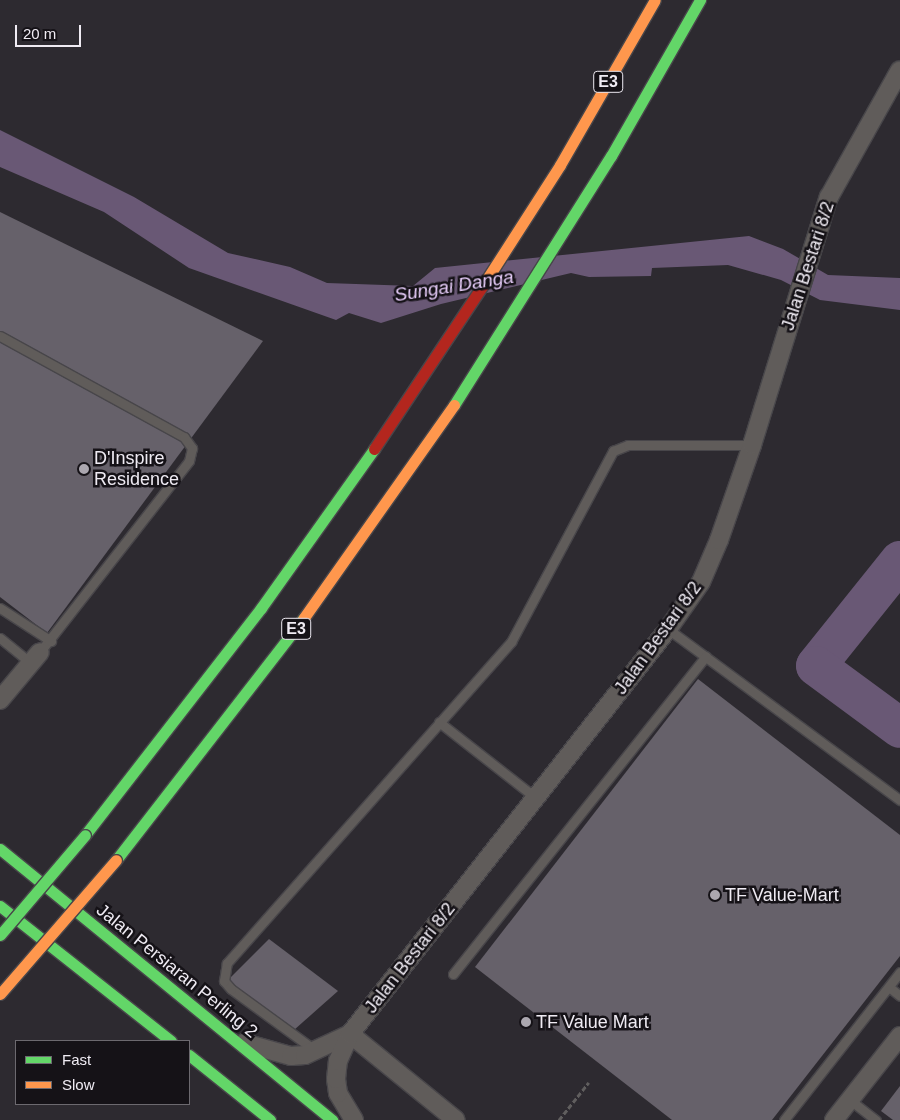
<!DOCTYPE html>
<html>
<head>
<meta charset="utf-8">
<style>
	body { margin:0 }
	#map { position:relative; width:900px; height:1120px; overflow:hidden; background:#2d2a30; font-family:Helvetica,sans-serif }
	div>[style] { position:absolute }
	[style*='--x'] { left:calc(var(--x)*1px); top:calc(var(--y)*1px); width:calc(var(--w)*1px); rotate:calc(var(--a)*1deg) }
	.water>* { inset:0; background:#695875 }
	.river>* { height:40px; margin:-20px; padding:0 20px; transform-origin:20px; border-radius:20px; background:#695875 }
	.building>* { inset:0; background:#66616a }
	.path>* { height:3px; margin-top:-1.5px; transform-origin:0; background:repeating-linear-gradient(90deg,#605e5e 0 5px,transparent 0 7.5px) }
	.roads { filter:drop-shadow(1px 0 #48464a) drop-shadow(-1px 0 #48464a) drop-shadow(0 1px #48464a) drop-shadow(0 -1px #48464a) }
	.lane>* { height:9px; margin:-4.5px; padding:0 4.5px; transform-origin:4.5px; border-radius:4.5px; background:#605c5a }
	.street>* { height:18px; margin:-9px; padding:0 9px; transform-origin:9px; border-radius:9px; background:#605c5a }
	.fast>* { height:11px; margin:-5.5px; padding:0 5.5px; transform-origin:5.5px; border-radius:5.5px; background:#63d668 }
	.slow>* { height:11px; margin:-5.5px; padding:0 5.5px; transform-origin:5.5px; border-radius:5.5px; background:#ff974d }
	.jam>* { height:11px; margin:-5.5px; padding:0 5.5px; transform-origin:5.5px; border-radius:5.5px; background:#b3261e }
	.bridges { filter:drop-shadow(1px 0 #48464a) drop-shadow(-1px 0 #48464a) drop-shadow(0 1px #48464a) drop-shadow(0 -1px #48464a) }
	.fast-bridge>* { height:11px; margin:-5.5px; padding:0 5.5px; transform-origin:5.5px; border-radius:5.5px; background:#63d668 }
	.slow-bridge>* { height:11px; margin:-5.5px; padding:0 5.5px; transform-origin:5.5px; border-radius:5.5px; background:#ff974d }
	.dots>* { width:14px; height:14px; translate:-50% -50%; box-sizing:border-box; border:2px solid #151217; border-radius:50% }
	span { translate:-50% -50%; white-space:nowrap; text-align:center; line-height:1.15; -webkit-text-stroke:5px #151217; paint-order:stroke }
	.shield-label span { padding:1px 4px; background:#151217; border:1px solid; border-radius:4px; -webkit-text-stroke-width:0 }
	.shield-label { font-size:16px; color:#efebf3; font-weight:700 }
	.street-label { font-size:18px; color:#efebf3 }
	.poi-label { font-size:18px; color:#efebf3 }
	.left { translate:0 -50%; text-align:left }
	.water-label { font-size:19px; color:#e6ccf9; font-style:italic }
	.legend { position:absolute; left:15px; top:1040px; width:175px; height:65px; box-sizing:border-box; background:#151217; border:1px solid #6c696f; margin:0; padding:6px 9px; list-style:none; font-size:15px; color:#efebf3 }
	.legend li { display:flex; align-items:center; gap:10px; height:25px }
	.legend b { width:25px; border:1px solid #6c696f }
	.scale { position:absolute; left:15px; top:25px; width:66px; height:22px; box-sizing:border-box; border:2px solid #efebf3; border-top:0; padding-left:6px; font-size:15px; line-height:18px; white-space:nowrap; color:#efebf3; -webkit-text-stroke:4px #151217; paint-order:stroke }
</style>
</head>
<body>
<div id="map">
	<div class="water">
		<i style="clip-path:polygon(0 130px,134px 197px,228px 253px,290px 267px,327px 283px,413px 286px,435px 268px,749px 236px,783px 249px,828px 275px,900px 278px,900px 310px,820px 300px,781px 280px,728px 265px,652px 268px,651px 276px,589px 277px,571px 273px,441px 304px,381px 323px,349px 313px,336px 320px,189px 268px,104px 212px,0 167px)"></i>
	</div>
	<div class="river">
		<i style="--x:900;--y:561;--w:134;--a:128.7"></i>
		<i style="--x:816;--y:666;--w:104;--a:36.4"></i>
	</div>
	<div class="building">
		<i style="clip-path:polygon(0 212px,263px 341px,47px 633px,0 597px)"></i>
		<i style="clip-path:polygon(698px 679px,900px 835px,900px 956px,772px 1120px,672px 1120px,475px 967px)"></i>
		<i style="clip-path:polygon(269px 939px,338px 991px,294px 1030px,226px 982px)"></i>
		<i style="clip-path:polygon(900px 1086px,900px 1120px,893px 1120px,881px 1111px)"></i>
	</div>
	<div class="path">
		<i style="--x:559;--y:1120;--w:48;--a:-51.7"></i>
	</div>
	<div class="roads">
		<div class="lane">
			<i style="--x:0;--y:336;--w:210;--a:28.8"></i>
			<i style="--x:184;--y:437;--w:14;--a:54"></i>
			<i style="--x:192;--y:448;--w:13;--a:103"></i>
			<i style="--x:189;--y:461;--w:242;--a:128"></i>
			<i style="--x:0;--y:608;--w:61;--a:32.9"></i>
			<i style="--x:668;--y:629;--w:288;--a:36.4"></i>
			<i style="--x:0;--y:638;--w:40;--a:39"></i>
			<i style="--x:439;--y:722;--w:123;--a:38.1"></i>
			<i style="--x:453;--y:974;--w:406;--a:-51.5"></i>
			<i style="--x:889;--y:987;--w:14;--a:39"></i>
			<i style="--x:316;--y:1051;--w:105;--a:-143.9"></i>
			<i style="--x:231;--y:989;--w:11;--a:-131"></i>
			<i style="--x:224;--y:981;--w:18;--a:-81"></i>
			<i style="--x:227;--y:963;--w:429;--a:-48.5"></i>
			<i style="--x:511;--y:642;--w:217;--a:-61.9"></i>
			<i style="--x:613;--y:451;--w:16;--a:-22"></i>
			<i style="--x:628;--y:445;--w:124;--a:0"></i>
			<i style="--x:850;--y:1100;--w:33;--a:38"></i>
			<i style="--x:784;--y:1120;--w:188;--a:-51.9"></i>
		</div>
		<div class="street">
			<i style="--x:0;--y:700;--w:62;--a:-50.2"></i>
			<i style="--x:350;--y:1034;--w:136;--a:39.1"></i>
			<i style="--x:244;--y:1043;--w:49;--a:15.5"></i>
			<i style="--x:291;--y:1056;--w:14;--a:-4"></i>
			<i style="--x:305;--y:1055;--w:50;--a:-25"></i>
			<i style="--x:354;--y:1120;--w:31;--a:-121"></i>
			<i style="--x:338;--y:1093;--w:14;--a:-98"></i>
			<i style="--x:336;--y:1079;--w:18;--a:-84"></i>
			<i style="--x:338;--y:1061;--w:30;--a:-66"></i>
			<i style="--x:350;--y:1034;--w:515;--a:-51.86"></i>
			<i style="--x:668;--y:629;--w:57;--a:-54.9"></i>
			<i style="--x:701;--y:582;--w:46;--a:-66.8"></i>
			<i style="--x:719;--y:540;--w:101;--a:-70.8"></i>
			<i style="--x:752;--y:445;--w:260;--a:-72.8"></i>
			<i style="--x:829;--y:197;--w:145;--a:-60.8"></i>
			<i style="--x:834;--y:1120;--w:107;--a:-51.8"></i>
		</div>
		<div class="fast">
			<i style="--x:454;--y:405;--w:294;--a:-57.8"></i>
			<i style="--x:611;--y:156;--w:180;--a:-60.3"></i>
			<i style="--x:85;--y:835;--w:287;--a:-52.2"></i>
			<i style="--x:261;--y:608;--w:195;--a:-54.6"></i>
			<i style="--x:0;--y:849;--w:429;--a:39.2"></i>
			<i style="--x:116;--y:860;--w:305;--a:-52.2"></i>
			<i style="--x:0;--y:906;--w:218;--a:38.3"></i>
			<i style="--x:189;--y:1055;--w:104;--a:38.7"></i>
		</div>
		<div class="slow">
			<i style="--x:485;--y:282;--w:139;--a:-57.3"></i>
			<i style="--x:560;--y:165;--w:190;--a:-60.1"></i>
			<i style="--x:303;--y:619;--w:262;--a:-54.8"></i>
		</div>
		<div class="jam">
			<i style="--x:374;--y:449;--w:201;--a:-56.4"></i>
		</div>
	</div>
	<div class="bridges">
		<div class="fast-bridge">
			<i style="--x:0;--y:935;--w:131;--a:-49.6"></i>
		</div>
		<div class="slow-bridge">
			<i style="--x:0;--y:994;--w:177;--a:-49.1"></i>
		</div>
	</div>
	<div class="dots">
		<i style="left:84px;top:469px;background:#aba7af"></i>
		<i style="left:715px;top:895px;background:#aba7af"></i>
		<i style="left:526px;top:1022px;background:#aba7af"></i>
	</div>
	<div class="shield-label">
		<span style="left:608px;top:82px">E3</span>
		<span style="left:296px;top:629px">E3</span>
	</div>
	<div class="street-label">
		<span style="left:808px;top:266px;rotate:-72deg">Jalan Bestari 8/2</span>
		<span style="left:658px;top:638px;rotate:-54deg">Jalan Bestari 8/2</span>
		<span style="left:410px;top:958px;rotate:-52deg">Jalan Bestari 8/2</span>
		<span style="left:177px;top:971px;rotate:39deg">Jalan Persiaran Perling 2</span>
	</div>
	<div class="poi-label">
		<span class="left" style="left:94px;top:469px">D'Inspire<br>Residence</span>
		<span class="left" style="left:725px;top:895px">TF Value-Mart</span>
		<span class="left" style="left:536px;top:1022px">TF Value Mart</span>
	</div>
	<div class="water-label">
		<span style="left:454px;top:286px;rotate:-9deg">Sungai Danga</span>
	</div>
	<ul class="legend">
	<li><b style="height:6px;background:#63d668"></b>Fast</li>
	<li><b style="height:6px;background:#ff974d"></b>Slow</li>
	</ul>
	<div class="scale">20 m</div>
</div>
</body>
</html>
